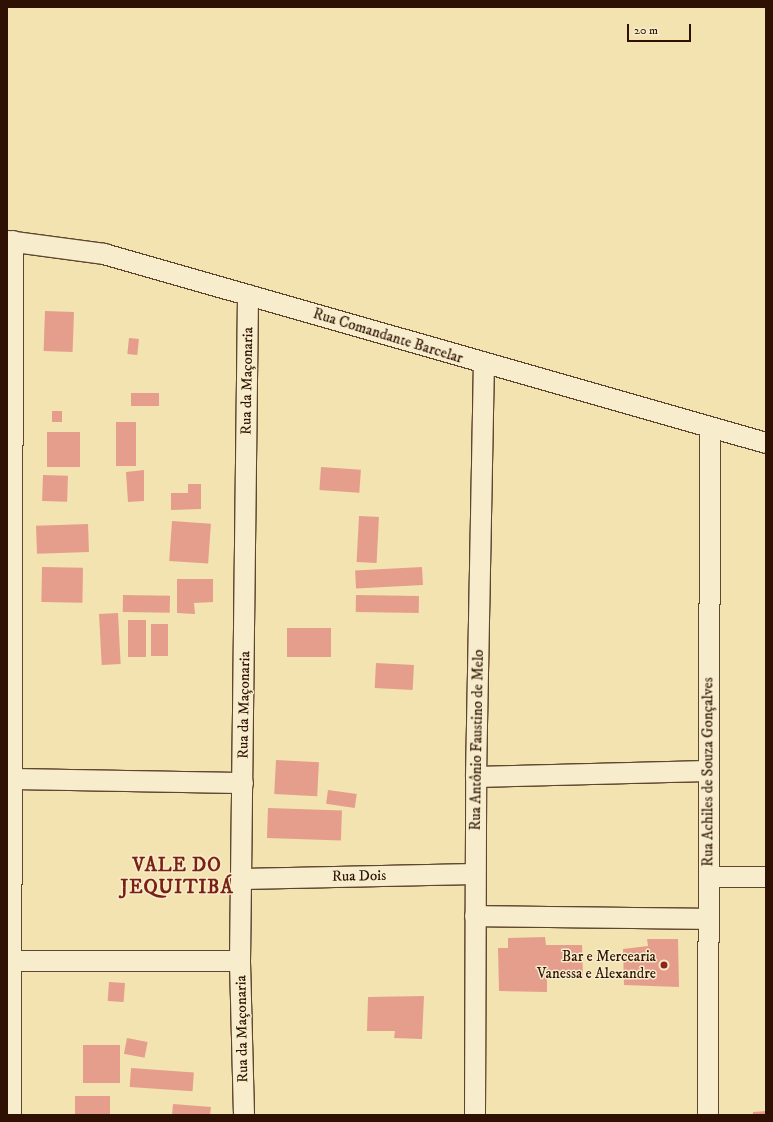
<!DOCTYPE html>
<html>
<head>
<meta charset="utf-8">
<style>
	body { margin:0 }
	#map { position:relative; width:773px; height:1122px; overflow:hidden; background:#f3e3b0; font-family:"IM FELL DW Pica",serif }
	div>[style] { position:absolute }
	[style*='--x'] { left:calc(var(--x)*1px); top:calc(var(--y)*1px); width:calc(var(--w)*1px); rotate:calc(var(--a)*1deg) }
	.building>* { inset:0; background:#e59e8b; transform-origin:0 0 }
	.roads { filter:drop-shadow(1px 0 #5f462e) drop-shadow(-1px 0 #5f462e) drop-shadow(0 1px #5f462e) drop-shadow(0 -1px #5f462e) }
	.street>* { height:20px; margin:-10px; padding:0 10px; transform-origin:10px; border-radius:10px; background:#f7edcc }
	.dots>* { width:11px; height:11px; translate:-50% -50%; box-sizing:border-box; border:2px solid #f7edcc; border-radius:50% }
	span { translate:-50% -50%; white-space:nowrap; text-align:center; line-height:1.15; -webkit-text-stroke:3px #f7edcc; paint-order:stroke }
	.street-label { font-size:15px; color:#2e1102 }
	.poi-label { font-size:15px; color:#2e1102 }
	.right { translate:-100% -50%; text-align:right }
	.district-label { font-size:19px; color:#7a1f14; font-weight:700; letter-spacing:1px }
	.frame { position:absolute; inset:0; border:8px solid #2e1102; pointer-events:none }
	.scale { position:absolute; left:627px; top:24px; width:64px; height:18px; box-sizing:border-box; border:2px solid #2e1102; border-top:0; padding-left:5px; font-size:12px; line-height:14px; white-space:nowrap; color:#2e1102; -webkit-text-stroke:3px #f7edcc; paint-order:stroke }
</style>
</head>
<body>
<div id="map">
	<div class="building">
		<i style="left:45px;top:311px;width:29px;height:40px;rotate:2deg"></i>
		<i style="left:129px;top:338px;width:10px;height:16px;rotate:6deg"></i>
		<i style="left:131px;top:393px;width:28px;height:13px"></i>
		<i style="left:52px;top:411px;width:10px;height:11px"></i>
		<i style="left:116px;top:422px;width:20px;height:44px"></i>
		<i style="left:47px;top:432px;width:33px;height:35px"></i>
		<i style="left:321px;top:467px;width:40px;height:23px;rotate:4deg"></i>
		<i style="clip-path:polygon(144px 470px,144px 501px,128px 502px,126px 472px)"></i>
		<i style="left:43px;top:475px;width:25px;height:26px;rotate:2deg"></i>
		<i style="clip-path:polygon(188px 484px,201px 484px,201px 509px,171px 510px,171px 493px,188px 493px)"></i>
		<i style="left:359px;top:516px;width:20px;height:46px;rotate:3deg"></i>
		<i style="left:172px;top:521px;width:39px;height:40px;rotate:4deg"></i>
		<i style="left:88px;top:524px;width:28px;height:52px;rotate:88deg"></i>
		<i style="left:42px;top:567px;width:41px;height:35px;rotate:1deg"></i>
		<i style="left:422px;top:567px;width:18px;height:67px;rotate:87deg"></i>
		<i style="clip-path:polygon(177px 579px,213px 579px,213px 602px,194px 603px,195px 614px,177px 613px)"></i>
		<i style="left:123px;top:595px;width:47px;height:17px;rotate:1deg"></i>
		<i style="left:356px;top:595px;width:63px;height:17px;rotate:1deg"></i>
		<i style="left:118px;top:613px;width:51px;height:19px;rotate:87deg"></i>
		<i style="left:128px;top:620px;width:18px;height:37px"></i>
		<i style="left:151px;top:624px;width:17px;height:32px"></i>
		<i style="left:331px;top:628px;width:29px;height:44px;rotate:90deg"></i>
		<i style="left:376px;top:663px;width:38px;height:25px;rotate:3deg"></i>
		<i style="left:276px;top:760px;width:43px;height:34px;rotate:3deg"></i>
		<i style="left:328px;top:790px;width:29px;height:14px;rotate:8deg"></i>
		<i style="left:268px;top:808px;width:74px;height:30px;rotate:2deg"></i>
		<i style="clip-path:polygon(545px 937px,546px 945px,582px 945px,583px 978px,547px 978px,547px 992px,499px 991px,498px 948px,508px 948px,508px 938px)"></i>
		<i style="clip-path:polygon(647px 939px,678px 939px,679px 987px,624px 985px,623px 949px,648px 946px)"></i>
		<i style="left:109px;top:982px;width:16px;height:19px;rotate:4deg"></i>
		<i style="clip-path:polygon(424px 996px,422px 1039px,394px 1038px,395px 1031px,367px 1031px,368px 997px)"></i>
		<i style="left:127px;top:1038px;width:21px;height:16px;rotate:11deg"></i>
		<i style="left:83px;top:1045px;width:37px;height:38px"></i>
		<i style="left:131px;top:1068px;width:63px;height:19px;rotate:4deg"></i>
		<i style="left:75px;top:1096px;width:35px;height:19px"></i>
		<i style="clip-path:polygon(173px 1104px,211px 1107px,210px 1115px,172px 1115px)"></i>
		<i style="clip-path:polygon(766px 1111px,766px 1115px,753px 1115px,753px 1112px)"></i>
	</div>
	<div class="roads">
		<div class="street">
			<i style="--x:7;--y:241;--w:98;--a:7.6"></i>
			<i style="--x:104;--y:254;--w:688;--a:15.93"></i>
			<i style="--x:476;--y:777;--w:231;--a:-1.5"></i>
			<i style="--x:10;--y:779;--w:233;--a:1"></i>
			<i style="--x:709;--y:877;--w:57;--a:0"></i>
			<i style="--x:242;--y:879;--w:233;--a:-1.2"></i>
			<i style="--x:475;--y:916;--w:232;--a:0.7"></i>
			<i style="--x:13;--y:961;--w:227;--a:0"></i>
			<i style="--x:11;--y:1115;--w:874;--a:-89.87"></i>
			<i style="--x:244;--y:1115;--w:154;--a:-91.5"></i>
			<i style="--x:240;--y:961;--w:666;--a:-89.31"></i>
			<i style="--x:475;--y:1115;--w:338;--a:-89.8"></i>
			<i style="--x:476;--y:777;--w:412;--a:-88.9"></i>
			<i style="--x:708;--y:1115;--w:686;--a:-89.83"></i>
		</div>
	</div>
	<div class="dots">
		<i style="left:664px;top:965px;background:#8f2418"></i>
	</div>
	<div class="street-label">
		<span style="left:388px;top:336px;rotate:17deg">Rua Comandante Barcelar</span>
		<span style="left:247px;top:381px;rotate:-89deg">Rua da Maçonaria</span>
		<span style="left:244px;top:705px;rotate:-89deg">Rua da Maçonaria</span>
		<span style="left:477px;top:740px;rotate:-89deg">Rua Antônio Faustino de Melo</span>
		<span style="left:708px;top:772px;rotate:-90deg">Rua Achiles de Souza Gonçalves</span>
		<span style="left:359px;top:876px;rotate:-1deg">Rua Dois</span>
		<span style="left:242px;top:1029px;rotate:-91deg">Rua da Maçonaria</span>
	</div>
	<div class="poi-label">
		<span class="right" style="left:656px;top:965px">Bar e Mercearia<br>Vanessa e Alexandre</span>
	</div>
	<div class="district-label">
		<span style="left:177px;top:877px">VALE DO<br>JEQUITIBÁ</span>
	</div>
	<div class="frame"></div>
	<div class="scale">20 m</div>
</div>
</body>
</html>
